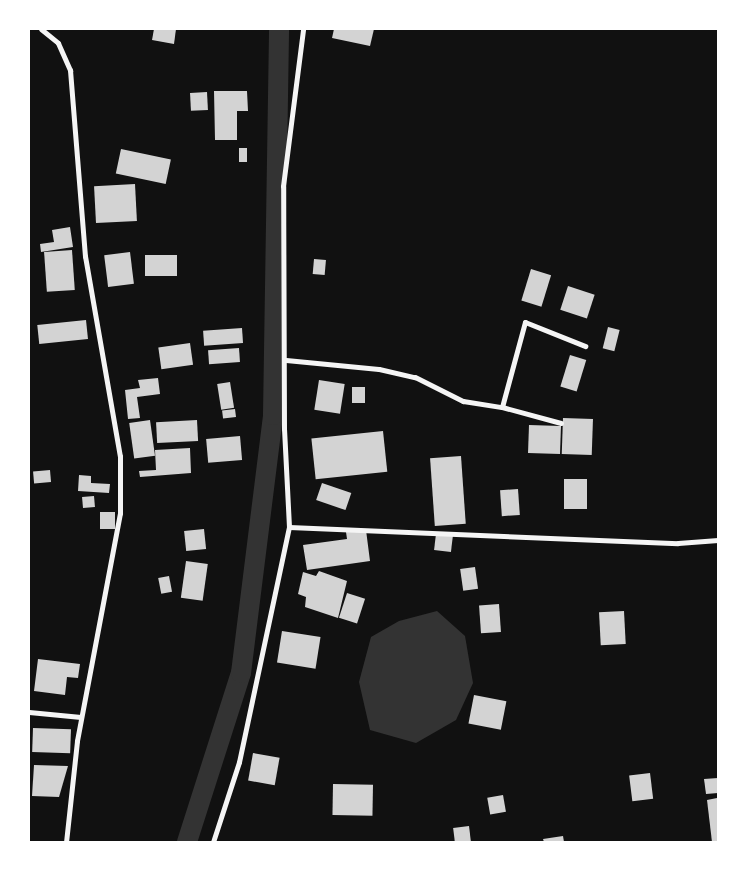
<!DOCTYPE html>
<html>
<head>
<meta charset="utf-8">
<style>
	body { margin:0 }
	#map { position:relative; width:747px; height:871px; overflow:hidden; background:#111; font-family:Barlow,sans-serif }
	div>[style] { position:absolute }
	[style*='--x'] { left:calc(var(--x)*1px); top:calc(var(--y)*1px); width:calc(var(--w)*1px); rotate:calc(var(--a)*1deg) }
	.water>* { inset:0; background:#333 }
	.canal>* { height:20px; margin:-10px; padding:0 10px; transform-origin:10px; border-radius:10px; background:#333 }
	.building>* { inset:0; background:#d3d3d3; transform-origin:0 0 }
	.minor>* { height:5px; margin:-2.5px; padding:0 2.5px; transform-origin:2.5px; border-radius:2.5px; background:#f5f5f5 }
	span { translate:-50% -50%; white-space:nowrap; text-align:center; line-height:1.15; -webkit-text-stroke:4.5px #fff; paint-order:stroke }
	.frame { position:absolute; inset:0; border:30px solid #fff; pointer-events:none }
</style>
</head>
<body>
<div id="map">
	<div class="water">
		<i style="clip-path:polygon(437px 611px,465px 636px,473px 683px,456px 720px,416px 743px,370px 730px,359px 682px,371px 637px,399px 621px)"></i>
	</div>
	<div class="canal">
		<i style="--x:187;--y:842;--w:177;--a:-72.3"></i>
		<i style="--x:241;--y:673;--w:260;--a:-82.9"></i>
		<i style="--x:273;--y:415;--w:386;--a:-89.1"></i>
	</div>
	<div class="building">
		<i style="clip-path:polygon(154px 29px,176px 29px,174px 44px,152px 40px)"></i>
		<i style="clip-path:polygon(334px 29px,374px 29px,370px 46px,332px 38px)"></i>
		<i style="clip-path:polygon(214px 91px,247px 91px,248px 111px,237px 111px,237px 140px,215px 140px)"></i>
		<i style="left:207px;top:92px;width:18px;height:17px;rotate:87deg"></i>
		<i style="left:239px;top:148px;width:8px;height:14px"></i>
		<i style="left:121px;top:149px;width:51px;height:25px;rotate:12deg"></i>
		<i style="left:135px;top:184px;width:37px;height:41px;rotate:87deg"></i>
		<i style="clip-path:polygon(70px 227px,73px 247px,41px 252px,40px 244px,54px 242px,52px 230px)"></i>
		<i style="left:72px;top:250px;width:40px;height:28px;rotate:86deg"></i>
		<i style="left:130px;top:252px;width:32px;height:26px;rotate:83deg"></i>
		<i style="left:145px;top:255px;width:32px;height:21px"></i>
		<i style="left:314px;top:259px;width:12px;height:15px;rotate:5deg"></i>
		<i style="left:531px;top:269px;width:21px;height:33px;rotate:17deg"></i>
		<i style="left:568px;top:286px;width:28px;height:25px;rotate:18deg"></i>
		<i style="left:86px;top:320px;width:19px;height:49px;rotate:84deg"></i>
		<i style="left:608px;top:327px;width:12px;height:22px;rotate:14deg"></i>
		<i style="left:242px;top:328px;width:15px;height:39px;rotate:86deg"></i>
		<i style="left:190px;top:343px;width:22px;height:32px;rotate:82deg"></i>
		<i style="left:239px;top:348px;width:14px;height:31px;rotate:86deg"></i>
		<i style="left:570px;top:355px;width:17px;height:33px;rotate:17deg"></i>
		<i style="clip-path:polygon(158px 378px,160px 394px,137px 397px,140px 418px,128px 419px,125px 390px,140px 388px,138px 380px)"></i>
		<i style="left:319px;top:380px;width:26px;height:30px;rotate:9deg"></i>
		<i style="left:230px;top:382px;width:26px;height:13px;rotate:81deg"></i>
		<i style="left:352px;top:387px;width:13px;height:16px"></i>
		<i style="left:235px;top:409px;width:8px;height:13px;rotate:83deg"></i>
		<i style="left:563px;top:418px;width:30px;height:36px;rotate:2deg"></i>
		<i style="left:150px;top:420px;width:36px;height:21px;rotate:82deg"></i>
		<i style="left:197px;top:420px;width:21px;height:41px;rotate:87deg"></i>
		<i style="left:529px;top:425px;width:32px;height:28px;rotate:2deg"></i>
		<i style="left:383px;top:431px;width:41px;height:72px;rotate:84deg"></i>
		<i style="left:240px;top:436px;width:24px;height:34px;rotate:85deg"></i>
		<i style="clip-path:polygon(190px 448px,191px 473px,140px 477px,139px 471px,156px 470px,155px 450px)"></i>
		<i style="left:461px;top:456px;width:68px;height:31px;rotate:86deg"></i>
		<i style="left:50px;top:470px;width:12px;height:17px;rotate:85deg"></i>
		<i style="clip-path:polygon(79px 475px,91px 476px,91px 483px,110px 484px,109px 493px,78px 491px)"></i>
		<i style="left:564px;top:479px;width:23px;height:30px"></i>
		<i style="left:322px;top:483px;width:31px;height:18px;rotate:19deg"></i>
		<i style="left:518px;top:489px;width:26px;height:18px;rotate:86deg"></i>
		<i style="left:94px;top:496px;width:11px;height:12px;rotate:85deg"></i>
		<i style="left:100px;top:512px;width:15px;height:17px"></i>
		<i style="left:204px;top:529px;width:20px;height:20px;rotate:84deg"></i>
		<i style="clip-path:polygon(366px 530px,370px 561px,307px 570px,303px 545px,347px 539px,346px 532px)"></i>
		<i style="left:436px;top:534px;width:17px;height:16px;rotate:7deg"></i>
		<i style="left:186px;top:561px;width:22px;height:37px;rotate:8deg"></i>
		<i style="left:475px;top:567px;width:22px;height:15px;rotate:82deg"></i>
		<i style="clip-path:polygon(319px 571px,347px 581px,338px 618px,305px 607px,306px 597px,298px 594px,303px 572px,316px 576px)"></i>
		<i style="left:169px;top:576px;width:16px;height:11px;rotate:79deg"></i>
		<i style="left:347px;top:593px;width:19px;height:26px;rotate:18deg"></i>
		<i style="left:499px;top:604px;width:28px;height:20px;rotate:86deg"></i>
		<i style="left:624px;top:611px;width:33px;height:25px;rotate:87deg"></i>
		<i style="left:282px;top:631px;width:39px;height:32px;rotate:9deg"></i>
		<i style="clip-path:polygon(38px 659px,80px 664px,78px 678px,67px 677px,65px 695px,34px 691px)"></i>
		<i style="left:474px;top:695px;width:33px;height:29px;rotate:11deg"></i>
		<i style="left:33px;top:728px;width:38px;height:24px;rotate:2deg"></i>
		<i style="left:253px;top:753px;width:27px;height:28px;rotate:10deg"></i>
		<i style="clip-path:polygon(34px 765px,68px 766px,59px 797px,32px 796px)"></i>
		<i style="left:650px;top:773px;width:26px;height:21px;rotate:83deg"></i>
		<i style="clip-path:polygon(718px 778px,718px 793px,706px 794px,704px 779px)"></i>
		<i style="left:333px;top:784px;width:40px;height:31px;rotate:1deg"></i>
		<i style="left:503px;top:795px;width:17px;height:16px;rotate:80deg"></i>
		<i style="clip-path:polygon(717px 798px,718px 842px,712px 842px,707px 800px)"></i>
		<i style="left:469px;top:826px;width:16px;height:16px;rotate:83deg"></i>
		<i style="clip-path:polygon(563px 836px,564px 842px,544px 842px,543px 839px)"></i>
	</div>
	<div class="minor">
		<i style="--x:41;--y:29;--w:22;--a:39"></i>
		<i style="--x:58;--y:43;--w:30;--a:66"></i>
		<i style="--x:70;--y:70;--w:187;--a:85.4"></i>
		<i style="--x:85;--y:256;--w:203;--a:80.1"></i>
		<i style="--x:120;--y:456;--w:57;--a:90"></i>
		<i style="--x:120;--y:513;--w:232;--a:100.7"></i>
		<i style="--x:77;--y:741;--w:102;--a:96.2"></i>
		<i style="--x:286;--y:360;--w:93;--a:5.5"></i>
		<i style="--x:379;--y:369;--w:37;--a:13"></i>
		<i style="--x:415;--y:377;--w:54;--a:26.6"></i>
		<i style="--x:463;--y:401;--w:39;--a:9"></i>
		<i style="--x:502;--y:407;--w:88;--a:-74.9"></i>
		<i style="--x:525;--y:322;--w:65;--a:21.8"></i>
		<i style="--x:502;--y:407;--w:61;--a:15.2"></i>
		<i style="--x:289;--y:527;--w:389;--a:2.4"></i>
		<i style="--x:678;--y:543;--w:40;--a:-4.3"></i>
		<i style="--x:29;--y:712;--w:52;--a:5.5"></i>
		<i style="--x:213;--y:842;--w:84;--a:-72"></i>
		<i style="--x:239;--y:762;--w:240;--a:-78"></i>
		<i style="--x:289;--y:527;--w:98;--a:-92.9"></i>
		<i style="--x:284;--y:429;--w:243;--a:-90.2"></i>
		<i style="--x:283;--y:186;--w:158;--a:-82.7"></i>
	</div>
	<div class="frame"></div>
</div>
</body>
</html>
